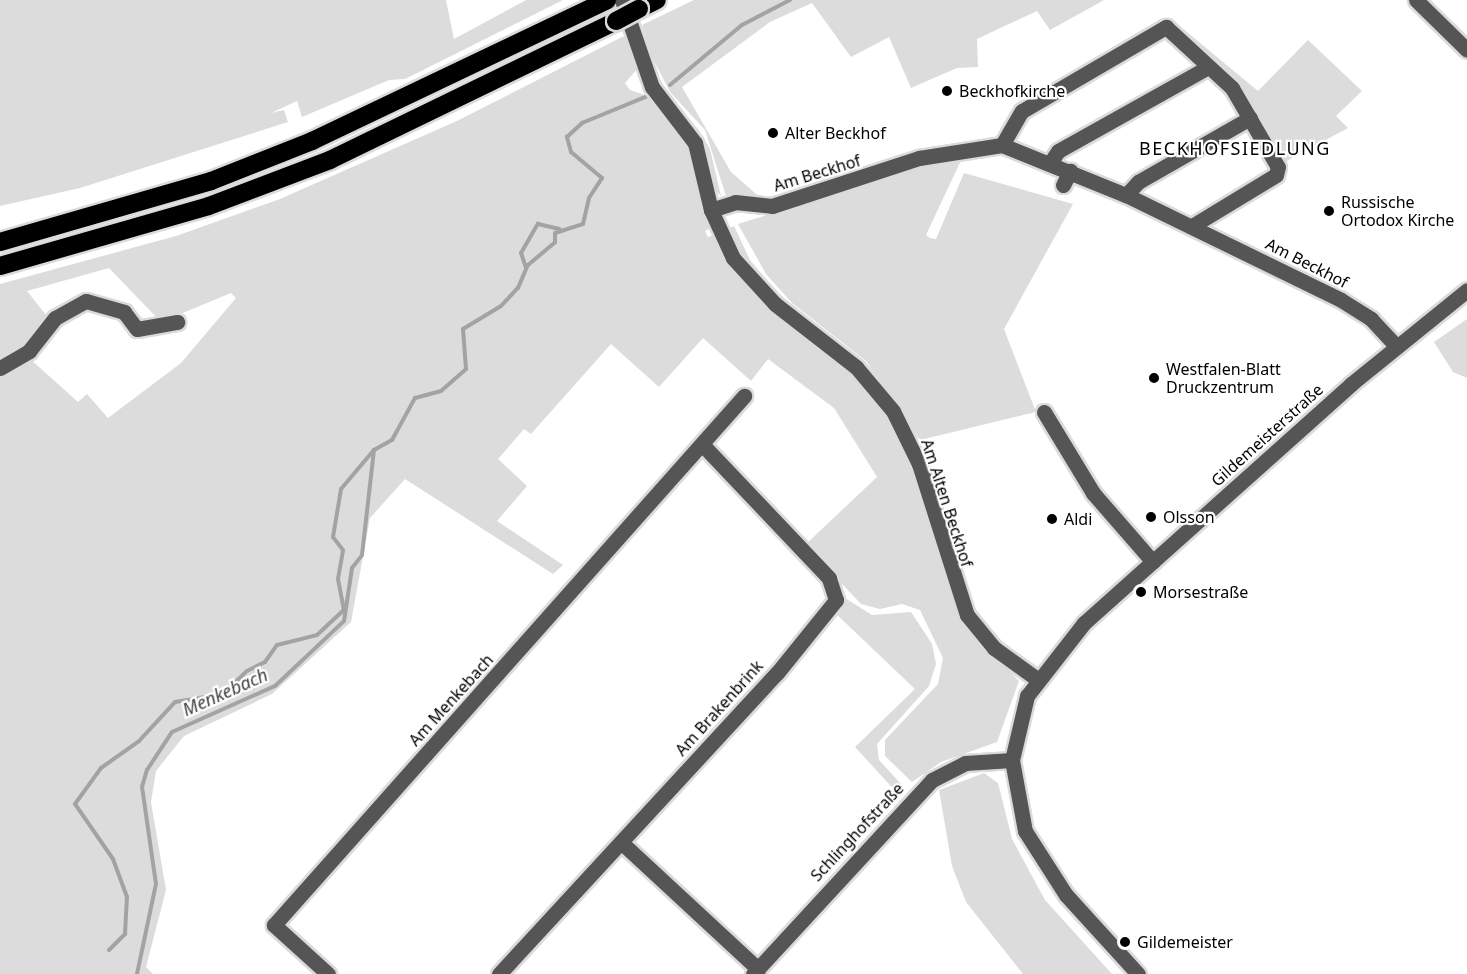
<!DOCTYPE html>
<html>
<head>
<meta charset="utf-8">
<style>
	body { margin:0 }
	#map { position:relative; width:1467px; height:974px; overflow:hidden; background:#fff; font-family:"Noto Sans",sans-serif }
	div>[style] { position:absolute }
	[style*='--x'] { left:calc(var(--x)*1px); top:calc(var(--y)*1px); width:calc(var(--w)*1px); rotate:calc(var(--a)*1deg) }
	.green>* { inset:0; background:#dcdcdc }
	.stream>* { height:4px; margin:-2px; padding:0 2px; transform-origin:2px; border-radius:2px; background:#a3a3a3 }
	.roads { filter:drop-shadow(2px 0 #dbdbdb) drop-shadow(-2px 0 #dbdbdb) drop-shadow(0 2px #dbdbdb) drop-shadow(0 -2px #dbdbdb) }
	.minor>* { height:15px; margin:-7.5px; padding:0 7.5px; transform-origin:7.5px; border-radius:7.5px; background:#555 }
	.highway>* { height:18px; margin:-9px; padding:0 9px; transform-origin:9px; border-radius:9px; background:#000 }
	.bridges { filter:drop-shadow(2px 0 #dbdbdb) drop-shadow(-2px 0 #dbdbdb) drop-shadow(0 2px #dbdbdb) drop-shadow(0 -2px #dbdbdb) }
	.highway-bridge>* { height:18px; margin:-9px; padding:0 9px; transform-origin:9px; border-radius:9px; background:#000 }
	.dots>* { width:16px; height:16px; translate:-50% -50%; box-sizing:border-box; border:3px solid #fff; border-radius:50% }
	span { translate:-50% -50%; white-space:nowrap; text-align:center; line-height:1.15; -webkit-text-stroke:4.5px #fff; paint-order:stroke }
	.poi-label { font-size:16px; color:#000 }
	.left { translate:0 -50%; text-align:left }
	.street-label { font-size:16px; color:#000 }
	.neighbourhood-label { font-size:18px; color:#000; letter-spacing:1.5px }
	.water-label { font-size:18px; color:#444; font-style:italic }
</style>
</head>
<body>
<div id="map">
	<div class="green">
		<i style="clip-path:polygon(0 0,446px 0,454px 39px,526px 0,563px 0,405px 79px,389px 80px,302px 117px,297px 101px,271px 113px,284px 110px,288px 122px,80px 188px,0 206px)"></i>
		<i style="clip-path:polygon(694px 0,1104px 0,1050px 30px,1037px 11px,977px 39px,978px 67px,957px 68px,911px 88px,889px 37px,851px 57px,812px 3px,770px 22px,682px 87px,731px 172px,763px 200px,726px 196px,705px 130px,670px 92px,651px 55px,642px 25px)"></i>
		<i style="clip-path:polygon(1176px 23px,1258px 91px,1308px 40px,1362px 91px,1336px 116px,1348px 128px,1281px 164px,1238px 90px,1172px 27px)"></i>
		<i style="clip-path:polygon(evenodd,628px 34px,639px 67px,625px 83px,630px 90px,654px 98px,690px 143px,711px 228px,705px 231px,708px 237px,713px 235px,761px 300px,850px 370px,887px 414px,913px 465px,939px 551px,993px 654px,1019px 681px,997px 742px,941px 762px,912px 782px,885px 756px,885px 740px,938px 684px,943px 658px,920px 610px,902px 604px,880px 609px,861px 604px,805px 545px,877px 477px,834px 408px,768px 359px,751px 381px,703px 338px,659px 387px,611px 344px,531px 434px,524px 429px,498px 459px,527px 486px,497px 521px,563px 565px,553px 574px,405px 479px,370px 518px,351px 622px,272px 694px,184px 736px,156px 771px,151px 802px,166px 890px,146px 967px,153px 974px,0 974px,0 284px,176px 236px,280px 199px,459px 120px,628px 34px,109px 268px,161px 322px,231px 293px,236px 298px,181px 363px,108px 418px,87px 394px,78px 402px,29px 358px,50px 320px,27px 291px,109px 268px)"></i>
		<i style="clip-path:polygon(696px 126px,710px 149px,721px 196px,712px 188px)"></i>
		<i style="clip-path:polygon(964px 154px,926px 235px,930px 238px,936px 239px,964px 173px,1073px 204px,1004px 329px,1036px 412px,920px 440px,866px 361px,792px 303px,766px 274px,738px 224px)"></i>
		<i style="clip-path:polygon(734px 226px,750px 260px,789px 307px,746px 264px,729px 228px)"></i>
		<i style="clip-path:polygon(1467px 319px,1467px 378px,1453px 372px,1434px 342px)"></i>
		<i style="clip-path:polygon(845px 598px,872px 615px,911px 612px,932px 644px,936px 664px,929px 686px,877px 744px,879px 760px,901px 784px,899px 795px,855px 747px,915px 689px,833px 611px)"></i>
		<i style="clip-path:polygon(984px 773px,998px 783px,1012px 839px,1045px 900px,1112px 974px,1023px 974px,966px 902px,952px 866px,939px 790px)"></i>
	</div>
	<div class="stream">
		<i style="--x:670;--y:85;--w:94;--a:-39.8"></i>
		<i style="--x:742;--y:25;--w:54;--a:-27.5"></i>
		<i style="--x:526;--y:268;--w:16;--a:-108"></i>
		<i style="--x:521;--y:253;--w:34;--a:-60"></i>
		<i style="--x:538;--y:224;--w:22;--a:13"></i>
		<i style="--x:109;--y:950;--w:23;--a:-45"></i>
		<i style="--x:125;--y:934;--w:37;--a:-87"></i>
		<i style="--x:127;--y:897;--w:40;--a:-110.2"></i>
		<i style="--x:113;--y:859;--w:67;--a:-124.6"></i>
		<i style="--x:75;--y:804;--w:44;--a:-54.2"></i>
		<i style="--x:101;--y:768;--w:47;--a:-35.4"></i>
		<i style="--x:139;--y:741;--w:53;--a:-47.3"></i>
		<i style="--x:175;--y:702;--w:49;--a:-9.5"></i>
		<i style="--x:223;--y:694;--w:33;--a:-44"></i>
		<i style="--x:247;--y:671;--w:20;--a:-27"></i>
		<i style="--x:265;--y:662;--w:21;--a:-55"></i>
		<i style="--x:277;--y:645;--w:41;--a:-14"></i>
		<i style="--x:317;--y:635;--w:37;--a:-43"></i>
		<i style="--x:344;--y:610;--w:32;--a:-101"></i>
		<i style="--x:338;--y:579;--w:29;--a:-80"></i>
		<i style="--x:343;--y:550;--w:16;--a:-128"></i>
		<i style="--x:333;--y:537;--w:49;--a:-80.5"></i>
		<i style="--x:341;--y:489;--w:51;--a:-49.8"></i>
		<i style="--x:137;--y:974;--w:92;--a:-78.1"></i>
		<i style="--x:156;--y:884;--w:98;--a:-98.2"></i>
		<i style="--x:142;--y:787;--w:18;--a:-74"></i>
		<i style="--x:147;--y:770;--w:45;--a:-56.7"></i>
		<i style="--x:172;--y:732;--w:113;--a:-24.1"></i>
		<i style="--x:275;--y:686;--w:95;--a:-43.3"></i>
		<i style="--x:344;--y:621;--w:54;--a:-81.4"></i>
		<i style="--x:352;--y:568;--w:16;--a:-52"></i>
		<i style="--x:362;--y:555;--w:106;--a:-83.5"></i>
		<i style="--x:374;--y:450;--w:21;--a:-29"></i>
		<i style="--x:392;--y:440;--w:48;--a:-61.3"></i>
		<i style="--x:415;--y:398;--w:27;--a:-15"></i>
		<i style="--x:441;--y:391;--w:33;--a:-41"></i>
		<i style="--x:466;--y:369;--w:40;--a:-94.3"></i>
		<i style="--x:463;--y:329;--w:44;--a:-31.2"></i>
		<i style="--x:501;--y:306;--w:25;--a:-47"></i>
		<i style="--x:518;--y:288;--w:25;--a:-67"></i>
		<i style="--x:528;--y:265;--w:35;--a:-40"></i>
		<i style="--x:555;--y:242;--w:9;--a:-90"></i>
		<i style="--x:555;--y:233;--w:29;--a:-18"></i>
		<i style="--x:583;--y:224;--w:27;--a:-77"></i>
		<i style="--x:589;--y:198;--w:24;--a:-57"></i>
		<i style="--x:602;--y:178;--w:40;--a:-140"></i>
		<i style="--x:571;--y:152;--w:16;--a:-105"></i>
		<i style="--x:567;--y:137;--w:21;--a:-43"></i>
		<i style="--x:582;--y:123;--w:74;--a:-22.4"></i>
	</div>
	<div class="roads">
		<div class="minor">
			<i style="--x:622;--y:0;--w:92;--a:71"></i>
			<i style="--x:652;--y:87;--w:71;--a:52.5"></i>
			<i style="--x:695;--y:143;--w:69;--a:76.6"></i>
			<i style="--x:711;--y:210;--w:53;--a:65.4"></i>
			<i style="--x:733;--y:258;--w:62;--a:47.6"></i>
			<i style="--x:775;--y:304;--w:103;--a:37.9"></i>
			<i style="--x:856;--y:367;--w:57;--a:49.9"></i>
			<i style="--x:893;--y:411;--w:59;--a:63.9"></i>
			<i style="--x:919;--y:464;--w:158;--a:72.4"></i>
			<i style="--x:967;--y:615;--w:43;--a:50.7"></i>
			<i style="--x:994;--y:648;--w:53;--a:35.8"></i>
			<i style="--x:1416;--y:0;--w:71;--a:44.4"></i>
			<i style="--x:1002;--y:145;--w:39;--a:-60"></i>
			<i style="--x:1022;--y:111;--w:167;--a:-30.3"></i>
			<i style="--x:1166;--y:27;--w:90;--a:42.7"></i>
			<i style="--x:1232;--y:88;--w:91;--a:59.8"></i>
			<i style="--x:1278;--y:167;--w:8;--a:104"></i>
			<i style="--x:1276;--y:175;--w:98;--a:148.7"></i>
			<i style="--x:1050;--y:163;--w:14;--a:-56"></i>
			<i style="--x:1058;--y:151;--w:168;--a:-29.2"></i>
			<i style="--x:1063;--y:185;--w:16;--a:-63"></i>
			<i style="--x:1126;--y:195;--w:18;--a:-47"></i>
			<i style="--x:1138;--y:182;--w:129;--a:-29.7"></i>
			<i style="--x:711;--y:210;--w:25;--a:-18"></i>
			<i style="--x:735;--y:202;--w:37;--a:6"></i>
			<i style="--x:772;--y:206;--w:155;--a:-18.1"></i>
			<i style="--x:919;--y:158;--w:84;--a:-8.9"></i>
			<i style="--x:1002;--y:145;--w:134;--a:22"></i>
			<i style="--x:1126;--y:195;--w:239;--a:26"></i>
			<i style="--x:1341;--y:300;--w:36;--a:32"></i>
			<i style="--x:1371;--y:319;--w:37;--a:47"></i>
			<i style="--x:0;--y:368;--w:34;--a:-30"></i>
			<i style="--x:29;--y:351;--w:42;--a:-51.8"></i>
			<i style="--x:55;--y:318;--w:35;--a:-29"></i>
			<i style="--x:86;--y:301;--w:40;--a:16"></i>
			<i style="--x:124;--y:312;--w:21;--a:53"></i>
			<i style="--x:137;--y:329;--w:41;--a:-9.9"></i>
			<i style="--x:1044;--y:412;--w:95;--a:58.8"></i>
			<i style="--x:1093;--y:493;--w:91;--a:49"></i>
			<i style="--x:621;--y:842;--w:187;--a:42.8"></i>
			<i style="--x:328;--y:974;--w:73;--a:-137.8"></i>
			<i style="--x:274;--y:925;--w:708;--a:-48.38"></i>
			<i style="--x:499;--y:974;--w:410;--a:-47.3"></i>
			<i style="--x:777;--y:673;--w:94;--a:-51.1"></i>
			<i style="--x:836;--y:600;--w:23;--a:-108"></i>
			<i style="--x:829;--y:578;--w:183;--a:-133.5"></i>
			<i style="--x:753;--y:974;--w:264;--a:-47.3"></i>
			<i style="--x:932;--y:780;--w:37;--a:-27"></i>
			<i style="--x:965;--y:763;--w:47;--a:-3.7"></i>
			<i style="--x:1138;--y:974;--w:107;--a:-132.3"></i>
			<i style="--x:1066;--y:895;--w:76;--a:-122.6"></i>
			<i style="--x:1025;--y:831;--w:72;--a:-100.4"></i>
			<i style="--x:1012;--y:760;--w:66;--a:-76.8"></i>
			<i style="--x:1027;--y:696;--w:93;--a:-52"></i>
			<i style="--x:1084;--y:623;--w:358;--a:-41.8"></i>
			<i style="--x:1351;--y:384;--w:149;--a:-39"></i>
		</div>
		<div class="highway">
			<i style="--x:639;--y:9;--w:20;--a:-27"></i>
			<i style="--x:0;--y:242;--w:220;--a:-16.1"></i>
			<i style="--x:211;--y:181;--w:109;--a:-21.6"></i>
			<i style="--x:312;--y:141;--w:327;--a:-25.5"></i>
			<i style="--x:0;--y:266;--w:217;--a:-16"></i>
			<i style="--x:209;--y:206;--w:129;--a:-20.8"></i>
			<i style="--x:330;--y:160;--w:318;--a:-25.9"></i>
		</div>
	</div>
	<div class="bridges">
		<div class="highway-bridge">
			<i style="--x:616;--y:21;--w:26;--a:-28"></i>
		</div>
	</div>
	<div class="dots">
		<i style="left:947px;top:91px;background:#000"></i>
		<i style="left:773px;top:133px;background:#000"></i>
		<i style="left:1329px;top:211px;background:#000"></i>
		<i style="left:1154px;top:378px;background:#000"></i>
		<i style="left:1151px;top:517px;background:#000"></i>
		<i style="left:1052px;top:519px;background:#000"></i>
		<i style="left:1141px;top:592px;background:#000"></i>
		<i style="left:1125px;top:942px;background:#000"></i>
	</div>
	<div class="poi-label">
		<span class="left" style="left:959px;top:91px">Beckhofkirche</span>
		<span class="left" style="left:785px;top:133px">Alter Beckhof</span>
		<span class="left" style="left:1341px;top:211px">Russische<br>Ortodox Kirche</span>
		<span class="left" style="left:1166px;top:378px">Westfalen-Blatt<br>Druckzentrum</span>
		<span class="left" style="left:1163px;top:517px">Olsson</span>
		<span class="left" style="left:1064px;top:519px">Aldi</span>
		<span class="left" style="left:1153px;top:592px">Morsestraße</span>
		<span class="left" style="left:1137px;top:942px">Gildemeister</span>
	</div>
	<div class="street-label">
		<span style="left:817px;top:173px;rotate:-17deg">Am Beckhof</span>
		<span style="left:1307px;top:263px;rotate:27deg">Am Beckhof</span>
		<span style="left:1267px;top:435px;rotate:-42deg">Gildemeisterstraße</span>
		<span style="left:947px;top:503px;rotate:72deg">Am Alten Beckhof</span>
		<span style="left:451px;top:700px;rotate:-48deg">Am Menkebach</span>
		<span style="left:719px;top:708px;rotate:-48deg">Am Brakenbrink</span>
		<span style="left:857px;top:832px;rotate:-47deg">Schlinghofstraße</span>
	</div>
	<div class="neighbourhood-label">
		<span style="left:1235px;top:148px">BECKHOFSIEDLUNG</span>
	</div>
	<div class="water-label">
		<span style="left:225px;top:692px;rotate:-24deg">Menkebach</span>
	</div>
</div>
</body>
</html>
